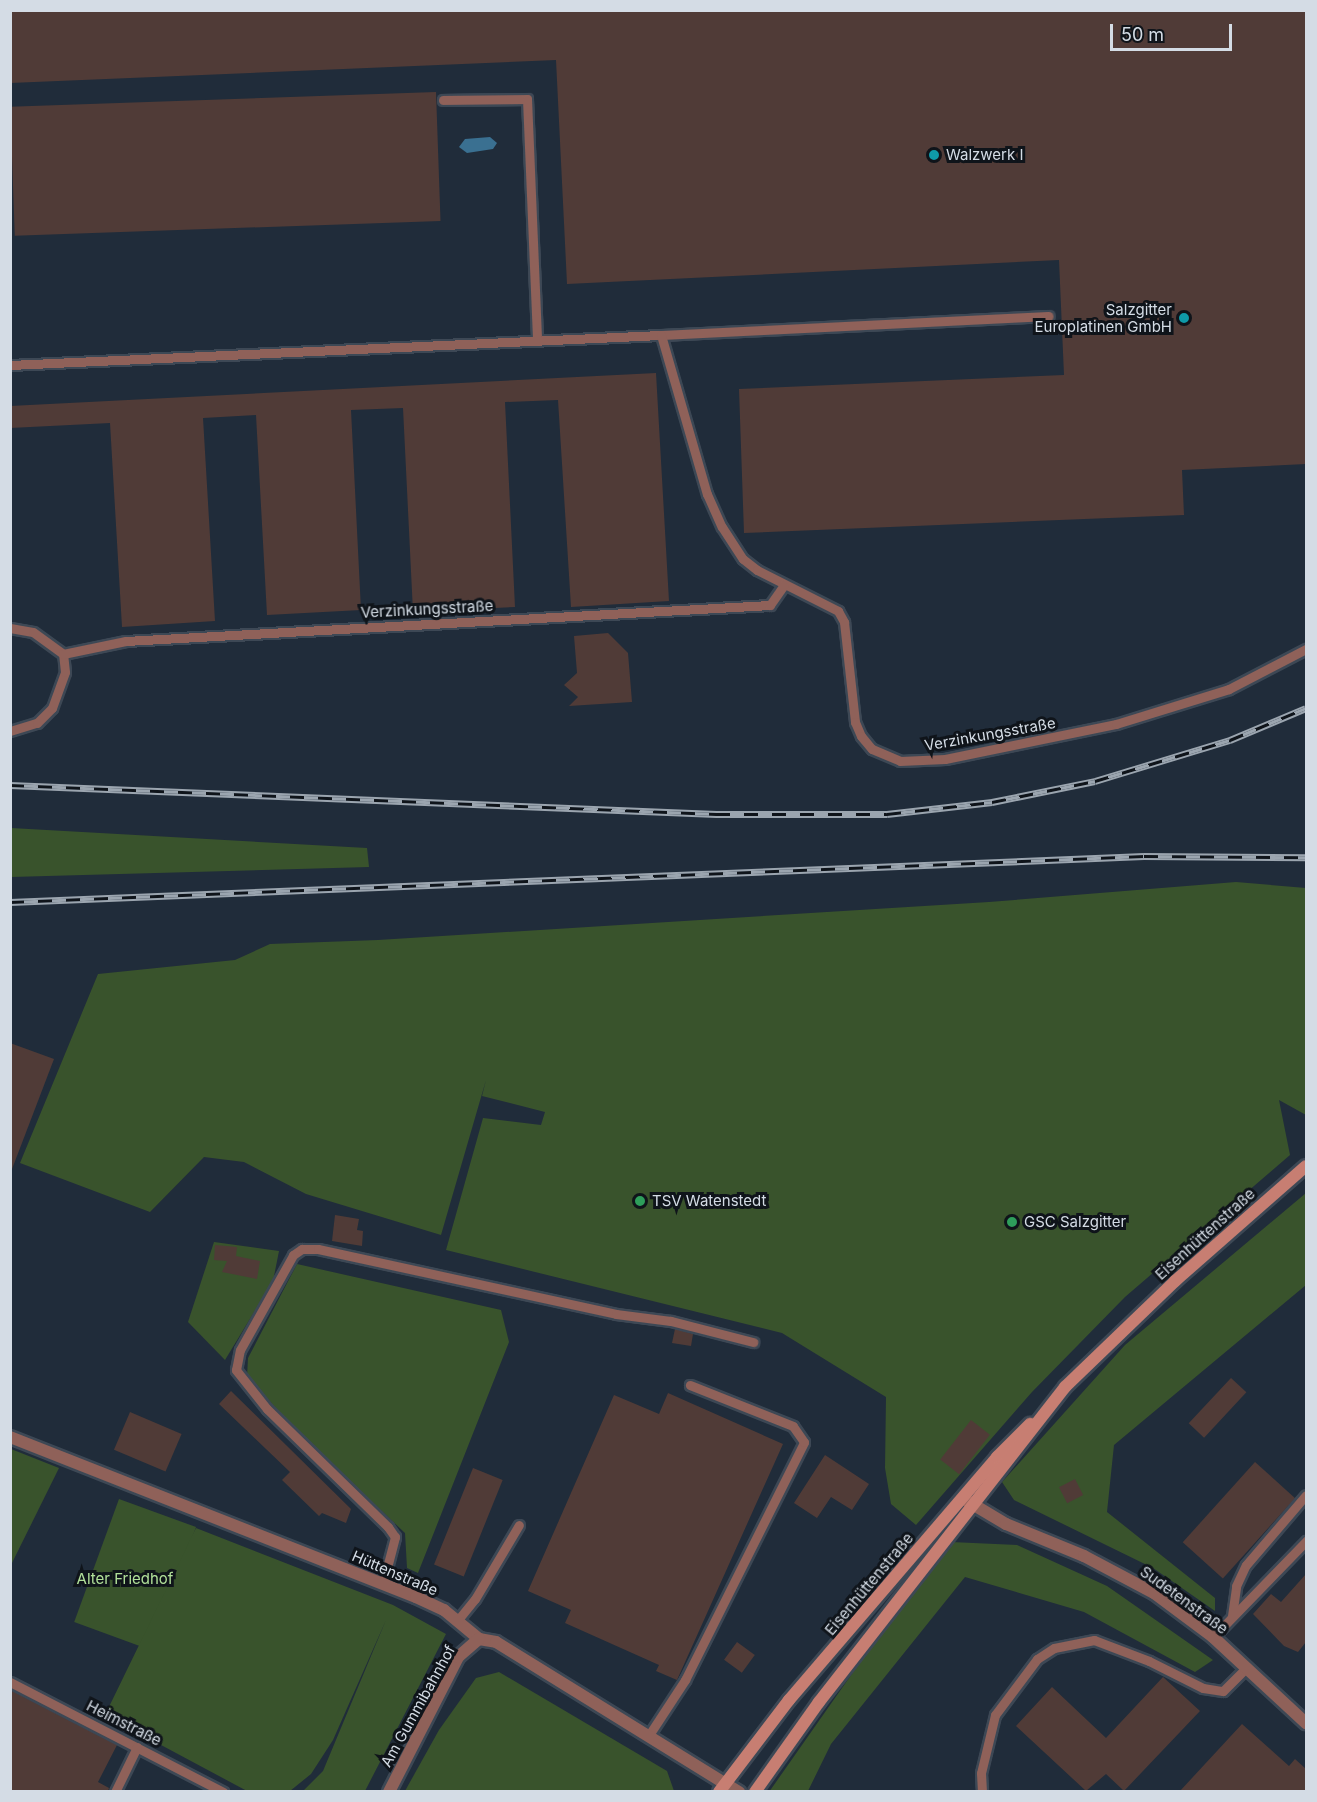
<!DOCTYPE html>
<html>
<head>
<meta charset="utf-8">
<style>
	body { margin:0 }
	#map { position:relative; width:1317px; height:1802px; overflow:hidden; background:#202c3a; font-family:Inter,sans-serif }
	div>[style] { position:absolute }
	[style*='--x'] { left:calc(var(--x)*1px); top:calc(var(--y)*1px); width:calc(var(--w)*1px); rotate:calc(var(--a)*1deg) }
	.green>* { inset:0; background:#39532c; transform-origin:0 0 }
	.water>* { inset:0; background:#3a7091 }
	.building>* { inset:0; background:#503b37; transform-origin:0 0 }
	.roads { filter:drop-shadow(2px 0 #3d4855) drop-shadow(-2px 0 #3d4855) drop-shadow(0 2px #3d4855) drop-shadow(0 -2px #3d4855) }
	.lane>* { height:9px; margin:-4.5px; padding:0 4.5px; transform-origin:4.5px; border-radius:4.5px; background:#8f6159 }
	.street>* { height:12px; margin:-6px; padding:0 6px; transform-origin:6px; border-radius:6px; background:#8f6159 }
	.secondary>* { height:12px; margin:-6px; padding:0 6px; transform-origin:6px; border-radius:6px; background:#c77e72 }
	.rail>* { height:7px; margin-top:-3.5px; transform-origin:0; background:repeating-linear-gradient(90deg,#0f141a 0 14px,#9ba5af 0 28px); box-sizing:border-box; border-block:2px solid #9ba5af }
	.dots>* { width:16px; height:16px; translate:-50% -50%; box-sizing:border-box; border:3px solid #0f141a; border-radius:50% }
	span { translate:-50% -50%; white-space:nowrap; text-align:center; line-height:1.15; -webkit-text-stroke:6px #0f141a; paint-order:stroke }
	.poi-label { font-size:15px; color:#d4dce5 }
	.left { translate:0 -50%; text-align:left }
	.right { translate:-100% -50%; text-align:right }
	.street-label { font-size:15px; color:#d4dce5 }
	.park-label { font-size:15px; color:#b1e099 }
	.frame { position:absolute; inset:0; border:12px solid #d4dce5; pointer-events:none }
	.scale { position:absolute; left:1110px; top:24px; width:122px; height:27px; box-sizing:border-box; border:3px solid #d4dce5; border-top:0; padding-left:8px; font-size:18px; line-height:21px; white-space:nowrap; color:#d4dce5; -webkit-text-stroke:4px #0f141a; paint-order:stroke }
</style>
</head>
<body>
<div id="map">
	<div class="green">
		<i style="clip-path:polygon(11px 828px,367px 848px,369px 867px,11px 877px)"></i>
		<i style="clip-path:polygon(1236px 882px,1306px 888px,1306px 1115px,1279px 1100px,1290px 1155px,1125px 1297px,1032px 1392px,916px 1525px,891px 1504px,885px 1468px,886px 1397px,782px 1333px,446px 1250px,483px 1118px,541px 1125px,545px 1112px,482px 1096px,486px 1080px,441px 1235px,306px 1194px,244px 1162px,204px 1157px,150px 1212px,20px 1163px,98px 974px,235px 960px,270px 944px,378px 940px,989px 902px)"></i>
		<i style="clip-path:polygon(1306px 1193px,1306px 1285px,1114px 1445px,1107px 1512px,1215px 1598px,1215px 1611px,1153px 1568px,1014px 1500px,1002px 1482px,1125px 1345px)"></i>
		<i style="clip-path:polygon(214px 1242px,279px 1251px,273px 1281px,225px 1360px,188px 1322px)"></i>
		<i style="clip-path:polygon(297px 1264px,501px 1310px,509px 1342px,418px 1573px,407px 1568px,405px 1533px,305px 1439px,247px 1377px,248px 1358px)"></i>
		<i style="clip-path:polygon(11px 1449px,59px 1468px,11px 1565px)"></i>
		<i style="left:119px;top:1499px;width:82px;height:131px;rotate:20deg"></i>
		<i style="clip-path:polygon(196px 1528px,393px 1605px,446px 1634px,365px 1791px,303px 1791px,323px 1771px,386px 1620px,333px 1740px,311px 1774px,290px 1791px,247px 1791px,105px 1715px)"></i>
		<i style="clip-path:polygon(951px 1542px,1017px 1545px,1107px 1586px,1213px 1660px,1195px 1672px,1084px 1612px,965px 1577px,831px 1744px,808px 1791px,769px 1792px,917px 1581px)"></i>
		<i style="clip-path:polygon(499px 1672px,667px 1771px,674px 1791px,405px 1791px,439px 1730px,476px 1678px)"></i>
	</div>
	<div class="water">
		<i style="clip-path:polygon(490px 137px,497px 143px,493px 149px,467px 153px,459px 147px,465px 139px)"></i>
	</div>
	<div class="building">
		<i style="clip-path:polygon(10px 10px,1306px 10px,1306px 464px,1182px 470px,1184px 515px,744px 533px,739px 389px,1064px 375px,1059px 260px,567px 284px,556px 60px,10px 83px)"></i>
		<i style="left:436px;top:92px;width:129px;height:426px;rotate:88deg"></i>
		<i style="clip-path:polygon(656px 373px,669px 601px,571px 607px,558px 400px,505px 402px,515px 607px,413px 612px,403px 408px,351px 410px,361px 610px,267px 615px,256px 415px,203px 418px,215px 621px,122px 627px,110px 423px,10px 428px,10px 406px)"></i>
		<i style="clip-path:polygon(608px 633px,628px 653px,632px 702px,569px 706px,578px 697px,564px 685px,577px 673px,574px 636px)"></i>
		<i style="clip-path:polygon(10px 1043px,54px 1059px,12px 1169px,10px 1169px)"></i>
		<i style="clip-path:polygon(335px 1215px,359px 1219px,357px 1230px,363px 1231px,362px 1246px,332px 1241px)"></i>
		<i style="clip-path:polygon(215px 1245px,237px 1247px,236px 1256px,260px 1261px,257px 1279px,222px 1272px,227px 1261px,214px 1260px)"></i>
		<i style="clip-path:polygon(675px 1329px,693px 1334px,691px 1346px,672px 1343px)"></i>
		<i style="left:1231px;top:1378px;width:21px;height:62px;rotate:43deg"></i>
		<i style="clip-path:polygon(231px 1391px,351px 1509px,346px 1523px,322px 1513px,319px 1516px,282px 1480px,290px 1472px,219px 1404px)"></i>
		<i style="clip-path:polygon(668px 1393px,783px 1444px,677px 1680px,656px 1671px,659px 1665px,565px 1623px,571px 1610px,528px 1591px,614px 1395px,659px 1414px)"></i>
		<i style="left:130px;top:1412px;width:56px;height:41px;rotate:23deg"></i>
		<i style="left:971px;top:1420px;width:24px;height:50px;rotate:38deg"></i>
		<i style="clip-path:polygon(825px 1455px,869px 1484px,852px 1510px,831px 1497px,817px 1518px,794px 1503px)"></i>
		<i style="left:1255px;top:1462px;width:54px;height:108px;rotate:42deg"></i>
		<i style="left:473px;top:1468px;width:32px;height:104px;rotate:22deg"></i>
		<i style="left:1075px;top:1479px;width:18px;height:18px;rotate:63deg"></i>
		<i style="clip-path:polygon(1306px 1574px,1306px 1642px,1298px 1652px,1284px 1646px,1253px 1614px,1271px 1594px,1281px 1602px)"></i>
		<i style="left:737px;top:1642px;width:22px;height:22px;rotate:36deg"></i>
		<i style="clip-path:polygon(1163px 1677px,1200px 1711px,1124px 1791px,1106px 1774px,1086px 1791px,1016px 1726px,1052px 1687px,1106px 1738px)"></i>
		<i style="clip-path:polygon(10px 1690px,117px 1745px,98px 1782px,109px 1788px,108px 1791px,10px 1791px)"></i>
		<i style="clip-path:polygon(1242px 1724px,1289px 1766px,1295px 1759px,1306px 1769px,1306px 1791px,1180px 1791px)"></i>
	</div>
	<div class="roads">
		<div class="lane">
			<i style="--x:443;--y:100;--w:84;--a:-0.7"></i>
			<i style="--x:527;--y:99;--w:242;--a:87.6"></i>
			<i style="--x:661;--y:335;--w:388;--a:-2.8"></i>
			<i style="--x:10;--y:365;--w:652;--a:-2.64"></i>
			<i style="--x:661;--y:335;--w:166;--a:73.9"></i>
			<i style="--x:707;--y:494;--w:36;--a:66"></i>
			<i style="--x:722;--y:527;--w:38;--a:57"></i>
			<i style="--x:743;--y:559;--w:18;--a:38"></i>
			<i style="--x:757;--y:570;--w:91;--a:26.8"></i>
			<i style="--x:838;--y:611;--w:13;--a:61"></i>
			<i style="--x:844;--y:622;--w:101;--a:83.7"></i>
			<i style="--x:855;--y:722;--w:15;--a:67"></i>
			<i style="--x:861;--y:736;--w:17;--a:50"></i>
			<i style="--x:872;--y:749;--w:30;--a:23"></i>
			<i style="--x:900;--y:761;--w:45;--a:-2.5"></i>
			<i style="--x:945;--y:759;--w:175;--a:-11.6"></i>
			<i style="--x:1116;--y:724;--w:118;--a:-17.2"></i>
			<i style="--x:1229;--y:689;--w:87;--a:-27.5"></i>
			<i style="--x:10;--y:628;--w:23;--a:10"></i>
			<i style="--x:33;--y:632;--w:37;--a:36"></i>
			<i style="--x:10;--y:731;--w:28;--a:-17"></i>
			<i style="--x:37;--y:723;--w:21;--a:-45"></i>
			<i style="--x:52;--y:708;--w:38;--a:-70"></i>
			<i style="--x:65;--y:672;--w:18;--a:-96"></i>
			<i style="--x:63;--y:654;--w:64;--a:-11.7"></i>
			<i style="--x:126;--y:641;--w:645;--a:-3.2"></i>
			<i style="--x:770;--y:605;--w:24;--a:-55"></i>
			<i style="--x:383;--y:1583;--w:48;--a:-75.4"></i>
			<i style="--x:395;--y:1537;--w:12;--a:-125"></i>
			<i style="--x:388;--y:1527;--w:169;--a:-135.7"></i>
			<i style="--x:267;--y:1409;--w:50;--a:-128.5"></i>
			<i style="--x:236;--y:1370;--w:20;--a:-79"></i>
			<i style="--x:240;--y:1350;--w:109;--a:-60.8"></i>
			<i style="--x:293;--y:1255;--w:11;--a:-34"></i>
			<i style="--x:302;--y:1249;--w:16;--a:0"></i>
			<i style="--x:318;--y:1249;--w:305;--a:12.3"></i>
			<i style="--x:616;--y:1314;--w:55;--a:7.3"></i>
			<i style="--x:671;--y:1321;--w:85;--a:14.4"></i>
			<i style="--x:1232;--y:1616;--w:30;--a:-82"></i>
			<i style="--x:1236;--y:1586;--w:23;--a:-65"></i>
			<i style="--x:1246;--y:1565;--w:92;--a:-49.4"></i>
			<i style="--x:457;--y:1621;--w:28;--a:-51"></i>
			<i style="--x:475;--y:1599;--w:86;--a:-59.3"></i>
			<i style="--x:1213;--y:1637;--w:134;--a:-45.9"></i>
			<i style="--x:10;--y:1682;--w:240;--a:27.3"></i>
			<i style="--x:649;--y:1735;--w:66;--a:-56.8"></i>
			<i style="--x:685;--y:1680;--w:266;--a:-63.4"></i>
			<i style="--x:804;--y:1442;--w:19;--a:-125"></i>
			<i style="--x:793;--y:1426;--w:111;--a:-158.3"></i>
			<i style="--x:115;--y:1792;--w:50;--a:-63.9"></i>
			<i style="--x:982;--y:1792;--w:19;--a:-93"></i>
			<i style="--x:981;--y:1773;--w:60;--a:-76.4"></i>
			<i style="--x:995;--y:1715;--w:70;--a:-53.1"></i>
			<i style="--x:1037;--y:1659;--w:20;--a:-33"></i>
			<i style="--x:1054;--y:1648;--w:41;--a:-11.3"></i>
			<i style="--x:1094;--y:1640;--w:59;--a:20.9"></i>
			<i style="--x:1149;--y:1661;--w:60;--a:26.6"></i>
			<i style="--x:1203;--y:1688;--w:20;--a:9"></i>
			<i style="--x:1223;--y:1691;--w:34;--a:-45"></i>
		</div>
		<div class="street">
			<i style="--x:10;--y:1437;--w:436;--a:21.5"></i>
			<i style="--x:416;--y:1597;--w:31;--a:25"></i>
			<i style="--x:444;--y:1610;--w:45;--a:39.6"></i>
			<i style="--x:479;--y:1639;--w:17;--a:10"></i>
			<i style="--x:496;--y:1642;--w:286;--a:31.7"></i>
			<i style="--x:964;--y:1499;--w:49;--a:30.8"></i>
			<i style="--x:1006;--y:1524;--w:84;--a:22.3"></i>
			<i style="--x:1084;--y:1556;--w:79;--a:27.9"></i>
			<i style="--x:1154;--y:1593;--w:74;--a:36.7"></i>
			<i style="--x:1213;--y:1637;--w:127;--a:42.8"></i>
			<i style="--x:389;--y:1792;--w:152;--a:-62.9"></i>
			<i style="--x:458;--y:1657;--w:28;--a:-41"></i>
		</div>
		<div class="secondary">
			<i style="--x:719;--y:1792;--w:116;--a:-52.7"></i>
			<i style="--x:789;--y:1700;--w:320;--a:-49.4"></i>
			<i style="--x:997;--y:1457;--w:47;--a:-45"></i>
			<i style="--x:755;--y:1792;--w:110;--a:-54.6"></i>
			<i style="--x:819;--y:1702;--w:400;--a:-52"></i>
			<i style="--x:1065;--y:1387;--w:153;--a:-43.9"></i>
			<i style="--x:1175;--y:1281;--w:174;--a:-41.3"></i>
		</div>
	</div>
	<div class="rail">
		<i style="--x:10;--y:785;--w:707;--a:2.35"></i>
		<i style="--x:716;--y:814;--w:171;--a:0"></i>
		<i style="--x:887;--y:814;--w:106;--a:-6.5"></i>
		<i style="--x:992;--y:802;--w:105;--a:-11.5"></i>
		<i style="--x:1095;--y:781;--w:141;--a:-16.9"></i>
		<i style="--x:1230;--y:740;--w:82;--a:-22.8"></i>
		<i style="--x:10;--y:902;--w:1135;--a:-2.32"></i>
		<i style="--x:1144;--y:856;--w:162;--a:0.4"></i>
	</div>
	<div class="dots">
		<i style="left:934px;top:155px;background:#0f9aa8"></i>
		<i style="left:1184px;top:318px;background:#0f9aa8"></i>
		<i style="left:640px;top:1201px;background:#2e9e5b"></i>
		<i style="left:1012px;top:1222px;background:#2e9e5b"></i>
	</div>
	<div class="poi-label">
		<span class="left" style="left:946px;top:155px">Walzwerk I</span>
		<span class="right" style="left:1172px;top:318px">Salzgitter<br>Europlatinen GmbH</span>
		<span class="left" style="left:652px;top:1201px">TSV Watenstedt</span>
		<span class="left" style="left:1024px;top:1222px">GSC Salzgitter</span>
	</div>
	<div class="street-label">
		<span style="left:427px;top:609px;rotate:-3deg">Verzinkungsstraße</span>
		<span style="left:990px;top:734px;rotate:-10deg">Verzinkungsstraße</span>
		<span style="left:1205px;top:1234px;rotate:-42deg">Eisenhüttenstraße</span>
		<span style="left:395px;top:1573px;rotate:23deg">Hüttenstraße</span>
		<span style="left:869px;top:1584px;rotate:-50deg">Eisenhüttenstraße</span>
		<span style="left:1184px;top:1600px;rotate:36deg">Sudetenstraße</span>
		<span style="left:418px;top:1706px;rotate:-61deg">Am Gummibahnhof</span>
		<span style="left:124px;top:1723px;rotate:27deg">Heimstraße</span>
	</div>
	<div class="park-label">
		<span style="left:125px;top:1579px">Alter Friedhof</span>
	</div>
	<div class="frame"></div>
	<div class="scale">50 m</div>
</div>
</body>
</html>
